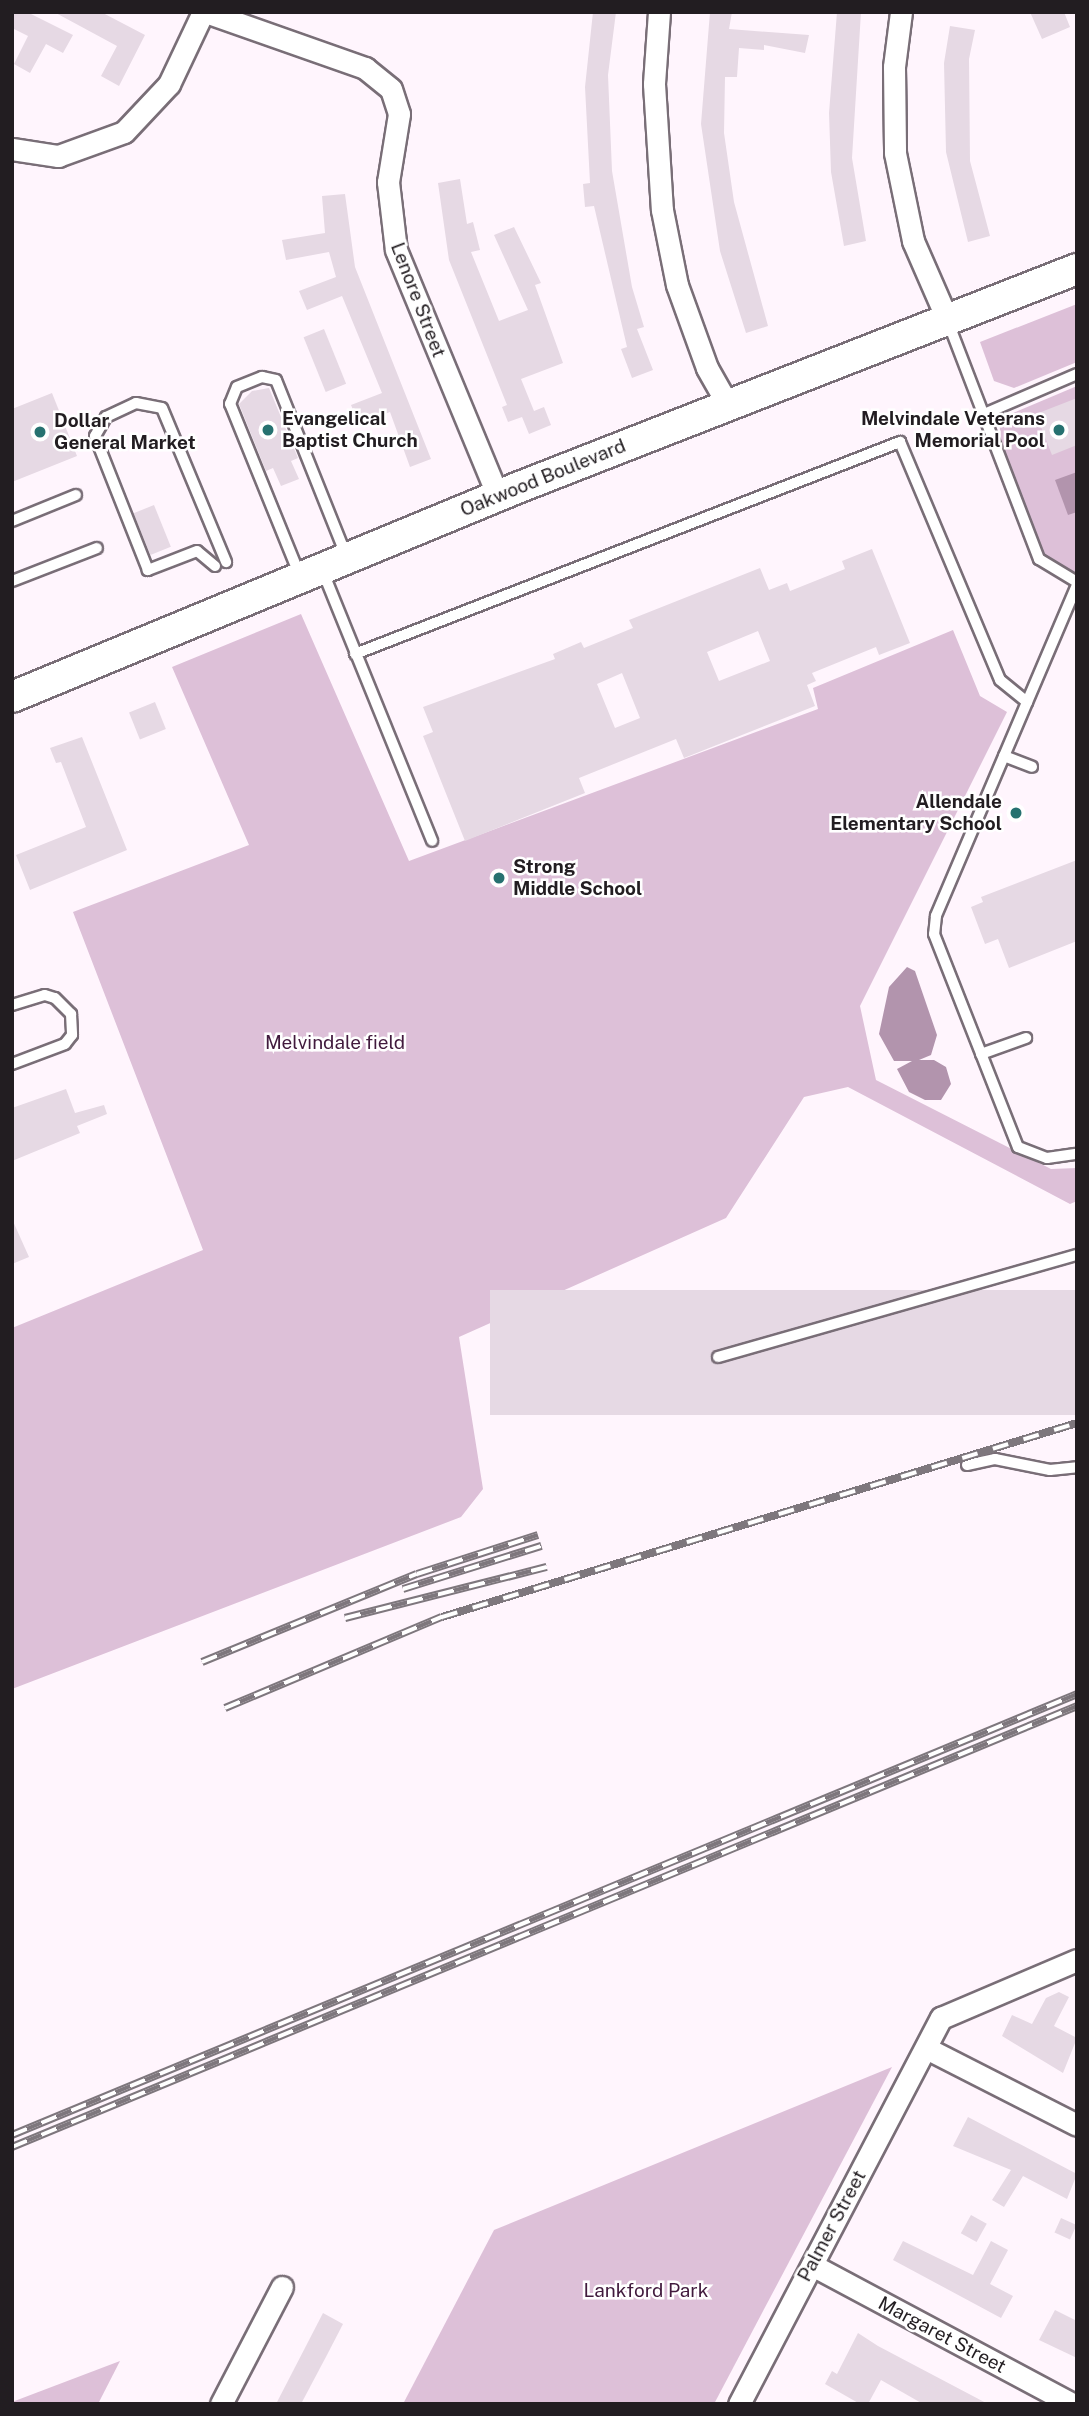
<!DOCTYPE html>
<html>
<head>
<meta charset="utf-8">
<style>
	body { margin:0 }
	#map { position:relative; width:1089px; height:2416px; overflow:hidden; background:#fff5fd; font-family:"Public Sans",sans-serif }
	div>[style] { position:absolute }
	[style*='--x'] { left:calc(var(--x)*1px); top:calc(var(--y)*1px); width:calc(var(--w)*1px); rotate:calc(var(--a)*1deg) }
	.green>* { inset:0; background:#ddc0d8 }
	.water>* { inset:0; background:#b294ad }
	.building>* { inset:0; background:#e6d9e4; transform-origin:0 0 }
	.roads { filter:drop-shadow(2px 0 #796e77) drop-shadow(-2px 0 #796e77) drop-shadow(0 2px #796e77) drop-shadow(0 -2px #796e77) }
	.service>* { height:10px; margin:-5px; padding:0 5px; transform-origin:5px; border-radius:5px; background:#fff }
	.minor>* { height:21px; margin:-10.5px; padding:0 10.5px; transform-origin:10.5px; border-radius:10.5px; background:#fff }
	.secondary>* { height:30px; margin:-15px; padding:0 15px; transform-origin:15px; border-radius:15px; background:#fff }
	.rail>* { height:8px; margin-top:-4px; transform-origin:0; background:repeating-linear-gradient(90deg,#fff 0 16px,#7e777d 0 32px); box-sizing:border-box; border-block:2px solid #7e777d }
	.dots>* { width:19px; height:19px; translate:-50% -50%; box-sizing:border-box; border:4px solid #fff; border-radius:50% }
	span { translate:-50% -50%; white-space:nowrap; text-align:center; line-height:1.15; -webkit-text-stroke:5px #fff; paint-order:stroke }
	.street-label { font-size:19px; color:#221d21 }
	.poi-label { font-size:19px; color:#221d21; font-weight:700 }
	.left { translate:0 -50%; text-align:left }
	.right { translate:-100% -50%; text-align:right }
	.park-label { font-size:19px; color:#411a3d }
	.frame { position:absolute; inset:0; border:14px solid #221d21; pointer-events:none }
</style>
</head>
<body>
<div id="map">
	<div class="green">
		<i style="clip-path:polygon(1077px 304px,1077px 362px,1014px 388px,994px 381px,980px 342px)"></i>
		<i style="clip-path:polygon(1077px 386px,1077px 573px,1046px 558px,1001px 441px,999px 419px)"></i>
		<i style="clip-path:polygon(301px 614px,409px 861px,818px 709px,813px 688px,953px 630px,980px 696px,1007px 712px,860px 1006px,876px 1080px,1051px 1169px,1077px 1168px,1077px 1201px,1070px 1204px,848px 1087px,804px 1097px,726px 1218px,459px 1337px,483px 1489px,461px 1517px,12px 1689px,12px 1328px,203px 1250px,73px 912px,249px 845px,172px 667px)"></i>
		<i style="clip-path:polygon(892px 2067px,714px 2404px,403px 2404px,494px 2230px)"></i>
		<i style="clip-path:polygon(120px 2361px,98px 2404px,12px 2404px,12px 2402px)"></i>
	</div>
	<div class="water">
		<i style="clip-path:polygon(1077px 472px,1077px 512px,1068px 515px,1055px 480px)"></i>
		<i style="clip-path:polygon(907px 967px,915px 971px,937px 1035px,931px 1055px,919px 1060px,934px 1060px,946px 1067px,951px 1084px,941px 1100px,925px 1100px,909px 1092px,897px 1069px,912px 1061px,894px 1061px,879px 1034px,889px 987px)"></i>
	</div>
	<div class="building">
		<i style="clip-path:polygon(12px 12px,27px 12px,73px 35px,63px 53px,46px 44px,30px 73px,14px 64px,28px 36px,12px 28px)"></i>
		<i style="clip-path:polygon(54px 12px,101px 12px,145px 35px,119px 86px,101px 76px,117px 46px)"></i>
		<i style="clip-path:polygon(593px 12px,616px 12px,608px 75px,612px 171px,632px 287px,644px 327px,637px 329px,653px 370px,632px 378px,621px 349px,627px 347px,594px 206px,585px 207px,583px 184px,590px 183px,585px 87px)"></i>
		<i style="clip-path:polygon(710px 12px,732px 12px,729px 29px,809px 35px,805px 53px,764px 45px,764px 50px,739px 48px,737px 77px,725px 77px,724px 133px,734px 202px,768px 326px,746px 333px,720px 251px,701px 124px)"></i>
		<i style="clip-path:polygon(837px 12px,861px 12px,852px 158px,866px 241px,844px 246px,831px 172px,829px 113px)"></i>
		<i style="clip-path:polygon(1030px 12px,1064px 12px,1070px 27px,1042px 39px)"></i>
		<i style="clip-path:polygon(950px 26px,975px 30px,969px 59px,970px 161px,990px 236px,968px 242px,946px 152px,944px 63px)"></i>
		<i style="clip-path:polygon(460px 179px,467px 224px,473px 222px,480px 250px,471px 252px,499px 321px,528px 310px,494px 235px,514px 227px,541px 283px,535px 285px,563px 363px,521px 379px,534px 411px,544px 407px,551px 425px,529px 434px,522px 417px,508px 422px,502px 407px,507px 405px,449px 260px,438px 183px)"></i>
		<i style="clip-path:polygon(345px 194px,355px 267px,431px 459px,410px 467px,390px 412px,359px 424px,351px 405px,382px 393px,342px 296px,307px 310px,299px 291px,336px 277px,329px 252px,286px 260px,282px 240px,325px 233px,322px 196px)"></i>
		<i style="left:324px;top:329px;width:59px;height:22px;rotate:68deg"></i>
		<i style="clip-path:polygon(269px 388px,298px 458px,291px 461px,299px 479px,281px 486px,273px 468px,266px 471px,239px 404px,252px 391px)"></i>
		<i style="clip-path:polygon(52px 393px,77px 456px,12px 482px,12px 409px)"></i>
		<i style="clip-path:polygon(1077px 398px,1077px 445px,1052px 455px,1036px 414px)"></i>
		<i style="left:154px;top:505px;width:45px;height:22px;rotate:68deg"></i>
		<i style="clip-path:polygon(evenodd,872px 549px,910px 643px,879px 655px,876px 647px,812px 673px,816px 681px,807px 685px,815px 706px,684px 758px,676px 739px,579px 778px,585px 793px,465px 841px,423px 736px,433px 732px,423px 707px,555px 659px,553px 654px,581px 642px,584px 648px,633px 628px,629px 620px,760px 568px,769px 590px,787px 583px,790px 591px,845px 569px,842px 561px,872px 549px,758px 631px,770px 661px,719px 681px,707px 652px,758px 631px,872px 549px,622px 673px,640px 718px,615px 728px,597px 684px,622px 673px)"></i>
		<i style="left:155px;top:702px;width:29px;height:28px;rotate:68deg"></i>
		<i style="clip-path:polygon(82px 737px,127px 850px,30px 890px,16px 855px,86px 827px,61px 762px,56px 763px,50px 748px)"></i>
		<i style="clip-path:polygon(1077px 860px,1077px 941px,1009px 968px,998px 939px,985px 944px,971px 907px,983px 902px,981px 897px)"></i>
		<i style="clip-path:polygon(66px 1089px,75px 1113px,104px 1105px,107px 1114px,77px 1126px,80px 1133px,12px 1161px,12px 1108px)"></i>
		<i style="clip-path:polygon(12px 1219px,29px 1257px,12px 1264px)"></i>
		<i style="left:1077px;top:1290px;width:125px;height:587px;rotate:90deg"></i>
		<i style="clip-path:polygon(1059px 1992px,1069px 1997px,1054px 2026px,1077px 2038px,1063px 2073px,1002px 2036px,1012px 2015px,1032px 2024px,1046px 1998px)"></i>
		<i style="clip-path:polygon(968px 2117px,1077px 2174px,1067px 2199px,1023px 2176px,1004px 2207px,992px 2200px,1011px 2170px,953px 2146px)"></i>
		<i style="left:971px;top:2215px;width:18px;height:21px;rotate:29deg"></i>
		<i style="left:1061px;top:2218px;width:17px;height:16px;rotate:24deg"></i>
		<i style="clip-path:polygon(903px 2241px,973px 2275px,991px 2241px,1008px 2250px,990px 2284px,1013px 2296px,1001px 2318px,893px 2260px)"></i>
		<i style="clip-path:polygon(1055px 2310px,1077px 2321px,1077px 2358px,1039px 2340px)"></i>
		<i style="clip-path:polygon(323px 2313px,343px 2324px,328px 2353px,301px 2404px,276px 2404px)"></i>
		<i style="clip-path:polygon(858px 2333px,878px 2346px,988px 2404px,923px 2404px,881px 2380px,868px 2404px,860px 2404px,825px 2384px,832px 2371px,837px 2374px)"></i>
	</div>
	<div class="roads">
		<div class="service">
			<i style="--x:948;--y:322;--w:254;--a:69"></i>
			<i style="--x:1039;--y:559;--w:44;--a:31.2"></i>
			<i style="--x:984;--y:414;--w:101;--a:-23.3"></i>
			<i style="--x:12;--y:521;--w:69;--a:-22.1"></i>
			<i style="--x:215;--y:566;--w:23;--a:-140"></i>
			<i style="--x:197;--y:551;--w:53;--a:158.8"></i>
			<i style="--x:148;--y:570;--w:144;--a:-111.6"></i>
			<i style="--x:95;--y:436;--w:22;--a:-60"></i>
			<i style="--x:106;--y:417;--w:33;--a:-25"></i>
			<i style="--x:136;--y:403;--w:26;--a:11"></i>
			<i style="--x:162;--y:408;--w:167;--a:67.4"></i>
			<i style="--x:323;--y:572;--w:290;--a:67.9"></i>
			<i style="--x:300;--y:576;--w:186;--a:-112.1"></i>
			<i style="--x:230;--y:404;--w:18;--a:-68"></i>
			<i style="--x:237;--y:387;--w:27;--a:-22"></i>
			<i style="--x:262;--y:377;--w:14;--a:12"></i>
			<i style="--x:276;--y:380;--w:188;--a:68.2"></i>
			<i style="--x:12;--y:581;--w:91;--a:-21.2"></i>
			<i style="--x:1077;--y:585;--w:360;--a:113.1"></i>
			<i style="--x:936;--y:916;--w:18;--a:96"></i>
			<i style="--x:934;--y:934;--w:229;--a:68.5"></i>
			<i style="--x:1018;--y:1147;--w:31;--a:21"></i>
			<i style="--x:1047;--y:1158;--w:30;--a:-8"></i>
			<i style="--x:355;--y:654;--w:585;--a:-21.26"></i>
			<i style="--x:900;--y:442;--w:258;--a:67.2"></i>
			<i style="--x:1000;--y:680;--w:35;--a:39"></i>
			<i style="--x:1004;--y:756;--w:30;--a:21"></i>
			<i style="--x:12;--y:1005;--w:34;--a:-17"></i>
			<i style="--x:45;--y:995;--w:10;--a:17"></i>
			<i style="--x:55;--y:998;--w:23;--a:45"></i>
			<i style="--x:71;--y:1014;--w:21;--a:87"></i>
			<i style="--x:72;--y:1035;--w:11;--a:128"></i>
			<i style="--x:65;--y:1044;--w:57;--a:159.3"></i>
			<i style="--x:981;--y:1054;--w:48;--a:-19.6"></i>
			<i style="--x:718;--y:1357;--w:373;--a:-15.9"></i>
			<i style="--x:967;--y:1465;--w:29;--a:-12"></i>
			<i style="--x:995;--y:1459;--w:56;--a:11.3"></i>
			<i style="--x:1050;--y:1470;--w:27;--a:-6"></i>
		</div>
		<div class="minor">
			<i style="--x:206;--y:12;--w:169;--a:19.4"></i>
			<i style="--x:365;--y:68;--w:33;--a:39"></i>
			<i style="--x:391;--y:89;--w:26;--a:72"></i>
			<i style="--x:399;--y:114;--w:69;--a:99.2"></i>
			<i style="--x:388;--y:182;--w:68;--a:83.3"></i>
			<i style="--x:396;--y:250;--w:266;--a:67.5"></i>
			<i style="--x:659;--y:12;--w:72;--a:94"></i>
			<i style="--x:654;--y:84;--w:126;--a:86.4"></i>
			<i style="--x:662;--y:210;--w:76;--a:78.7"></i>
			<i style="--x:677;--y:285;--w:88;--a:70.1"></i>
			<i style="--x:707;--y:368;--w:43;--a:60.4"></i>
			<i style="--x:901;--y:12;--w:55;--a:97.3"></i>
			<i style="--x:894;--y:67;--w:86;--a:89.3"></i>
			<i style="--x:895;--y:153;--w:90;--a:78.4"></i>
			<i style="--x:913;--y:241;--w:87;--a:66.4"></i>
			<i style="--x:12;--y:149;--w:47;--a:8.7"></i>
			<i style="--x:58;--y:156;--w:70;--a:-20"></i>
			<i style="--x:124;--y:132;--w:66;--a:-46.8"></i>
			<i style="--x:169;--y:84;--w:80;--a:-64.7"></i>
			<i style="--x:926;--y:2048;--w:169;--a:27"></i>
			<i style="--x:812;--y:2265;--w:295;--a:28.1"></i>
			<i style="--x:221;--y:2404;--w:132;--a:-62.5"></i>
			<i style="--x:739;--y:2404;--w:436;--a:-62.4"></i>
			<i style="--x:941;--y:2018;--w:148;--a:-23.1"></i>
		</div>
		<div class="secondary">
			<i style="--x:12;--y:697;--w:547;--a:-22.48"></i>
			<i style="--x:517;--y:488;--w:601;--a:-21.36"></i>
		</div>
	</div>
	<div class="rail">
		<i style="--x:403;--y:1589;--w:145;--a:-17.3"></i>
		<i style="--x:345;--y:1618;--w:208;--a:-14.2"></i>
		<i style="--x:202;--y:1662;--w:232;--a:-22.3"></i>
		<i style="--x:417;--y:1574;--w:127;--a:-17.9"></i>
		<i style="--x:225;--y:1708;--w:235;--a:-22.8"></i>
		<i style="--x:442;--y:1617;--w:664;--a:-16.99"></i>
		<i style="--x:12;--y:2135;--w:1153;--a:-22.49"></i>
		<i style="--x:12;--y:2147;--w:1153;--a:-22.49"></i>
	</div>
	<div class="dots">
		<i style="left:268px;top:430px;background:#267170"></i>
		<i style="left:1059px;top:430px;background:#267170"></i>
		<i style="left:40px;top:432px;background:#267170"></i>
		<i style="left:1016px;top:813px;background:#267170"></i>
		<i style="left:499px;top:878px;background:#267170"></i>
	</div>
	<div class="street-label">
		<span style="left:418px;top:300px;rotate:69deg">Lenore Street</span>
		<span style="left:543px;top:478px;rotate:-22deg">Oakwood Boulevard</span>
		<span style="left:832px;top:2226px;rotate:-62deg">Palmer Street</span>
		<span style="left:942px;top:2335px;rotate:28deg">Margaret Street</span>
	</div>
	<div class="poi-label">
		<span class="left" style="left:282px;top:430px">Evangelical<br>Baptist Church</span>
		<span class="right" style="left:1045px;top:430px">Melvindale Veterans<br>Memorial Pool</span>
		<span class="left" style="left:54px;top:432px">Dollar<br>General Market</span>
		<span class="right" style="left:1002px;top:813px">Allendale<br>Elementary School</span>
		<span class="left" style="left:513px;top:878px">Strong<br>Middle School</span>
	</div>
	<div class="park-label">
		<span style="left:335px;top:1043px">Melvindale field</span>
		<span style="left:646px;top:2291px">Lankford Park</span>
	</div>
	<div class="frame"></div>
</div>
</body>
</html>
